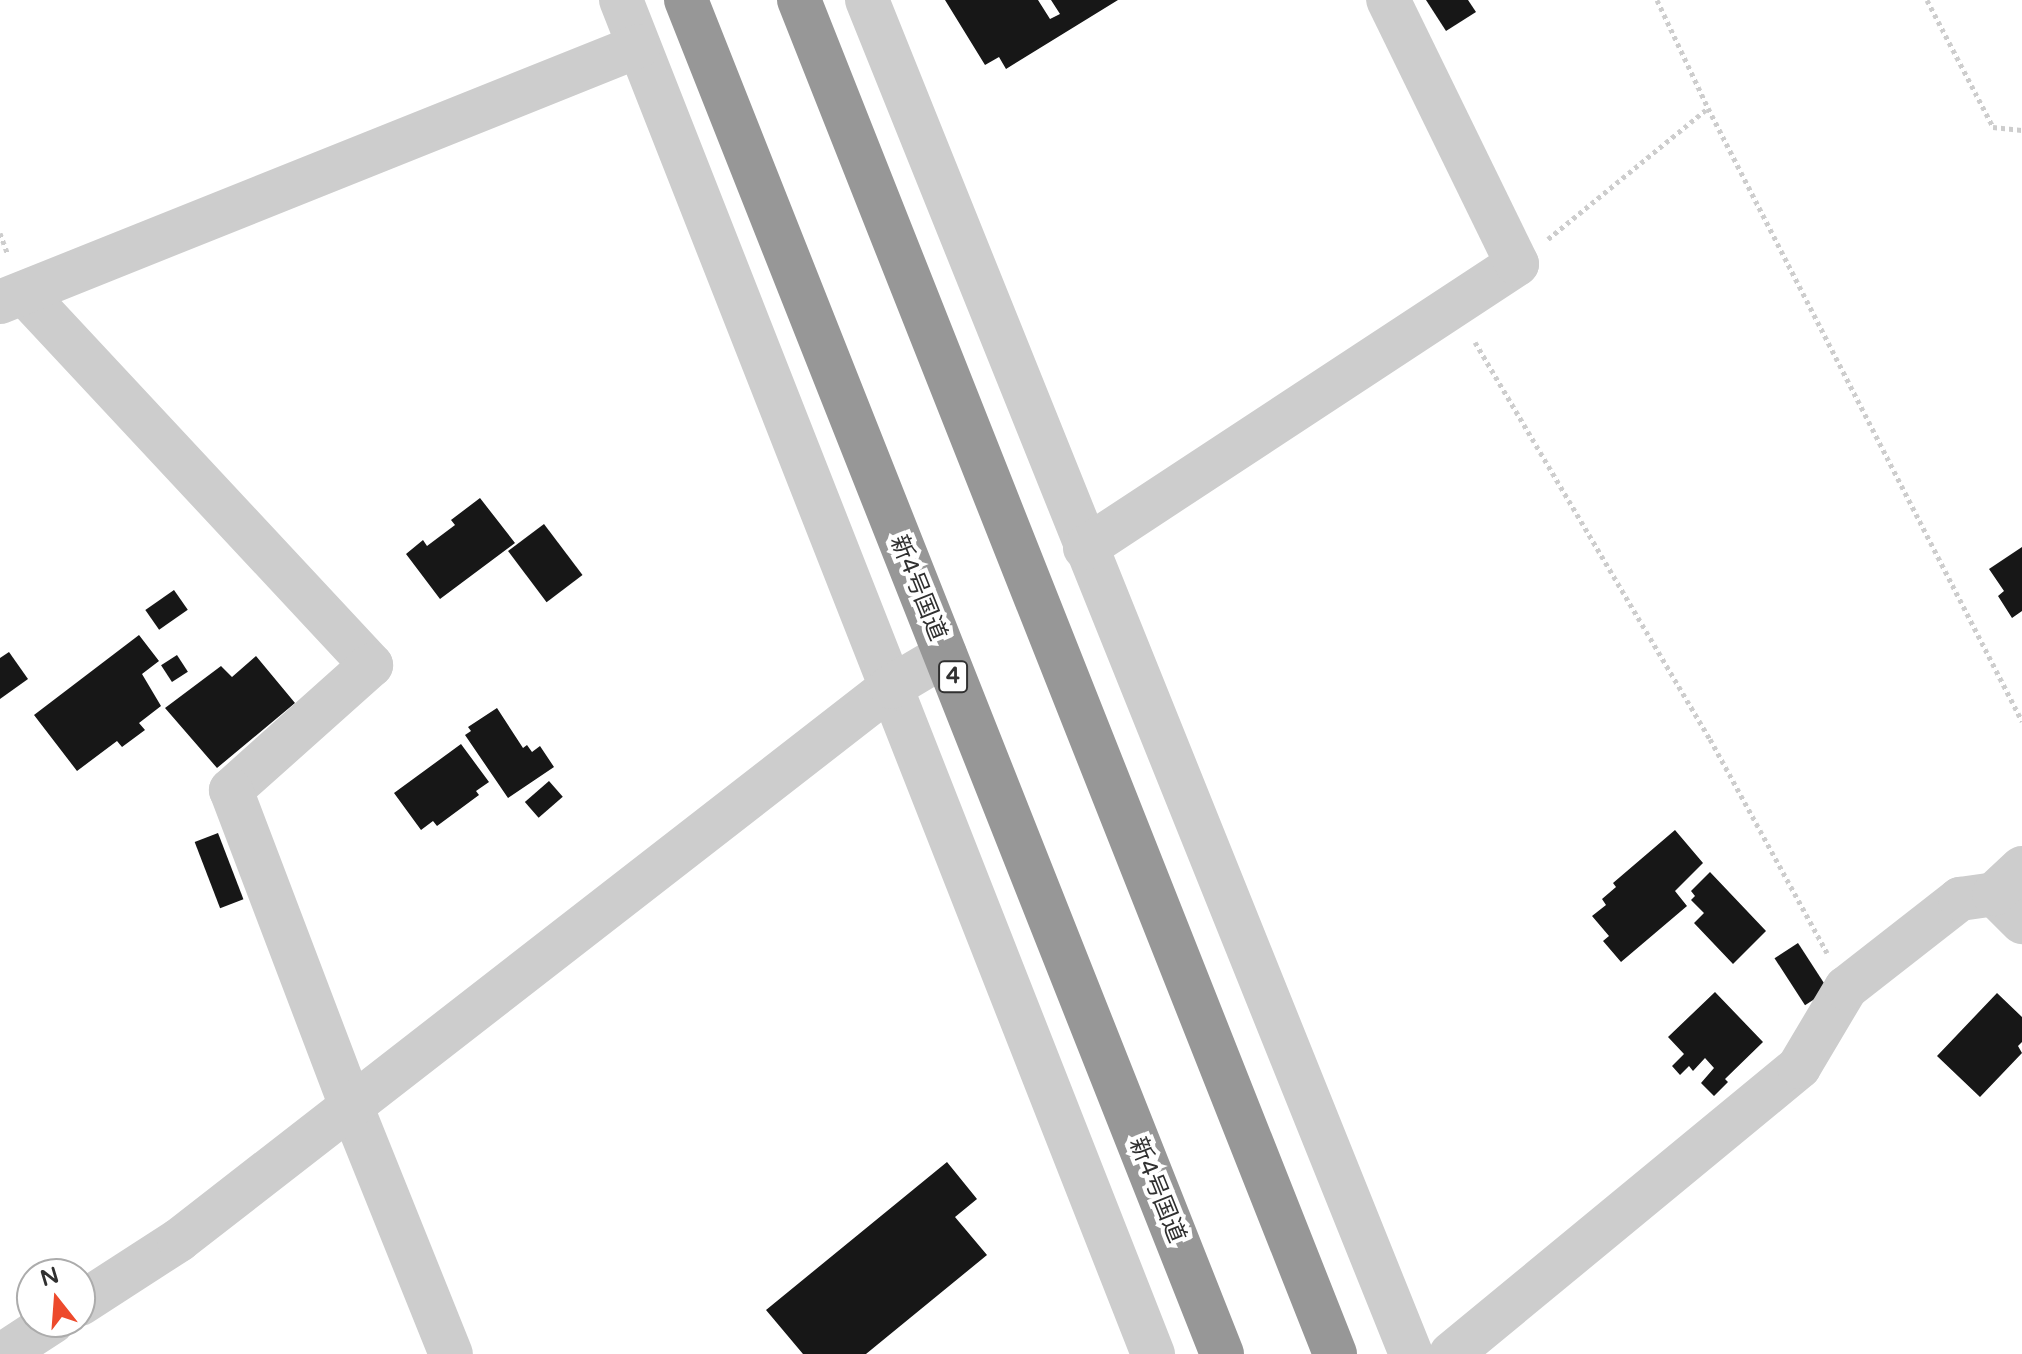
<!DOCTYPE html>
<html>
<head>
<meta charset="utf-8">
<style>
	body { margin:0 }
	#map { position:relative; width:2022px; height:1354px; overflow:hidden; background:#fff; font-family:"Varela Round","Noto Sans JP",sans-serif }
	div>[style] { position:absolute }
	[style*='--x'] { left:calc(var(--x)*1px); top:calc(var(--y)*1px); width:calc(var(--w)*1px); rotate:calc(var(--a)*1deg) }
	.building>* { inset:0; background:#171717; transform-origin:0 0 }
	.path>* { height:5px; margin-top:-2.5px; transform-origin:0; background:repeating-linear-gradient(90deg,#cdcdcd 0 4px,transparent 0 8px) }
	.minor>* { height:44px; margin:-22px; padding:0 22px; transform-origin:22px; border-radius:22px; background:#cdcdcd }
	.highway>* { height:44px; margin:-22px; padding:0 22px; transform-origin:22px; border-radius:22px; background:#979797 }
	span { translate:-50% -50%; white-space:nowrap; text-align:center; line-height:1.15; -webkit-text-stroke:8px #fff; paint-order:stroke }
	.shield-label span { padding:2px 6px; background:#fff; border:2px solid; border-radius:6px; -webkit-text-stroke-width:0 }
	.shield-label { font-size:22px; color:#303030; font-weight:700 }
	.street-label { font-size:24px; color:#303030 }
	.north { position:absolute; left:16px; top:1258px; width:80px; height:80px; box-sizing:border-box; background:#fff; border:2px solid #acacac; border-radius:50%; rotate:343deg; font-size:22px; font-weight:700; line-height:32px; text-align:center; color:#303030 }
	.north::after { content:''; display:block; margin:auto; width:28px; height:36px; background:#ed4a2c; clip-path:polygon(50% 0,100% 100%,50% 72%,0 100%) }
</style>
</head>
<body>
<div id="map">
	<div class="building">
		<i style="clip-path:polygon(945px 0,1038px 0,1050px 19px,1060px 14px,1051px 0,1118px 0,1006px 69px,999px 57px,985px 65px)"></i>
		<i style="clip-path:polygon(1426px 0,1468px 0,1476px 12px,1446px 31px)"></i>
		<i style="clip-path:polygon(480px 498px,515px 543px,440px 599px,406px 554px,423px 540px,427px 546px,455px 525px,451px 520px)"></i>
		<i style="left:544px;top:524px;width:64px;height:45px;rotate:53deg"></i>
		<i style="clip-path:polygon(2022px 547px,2022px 611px,2012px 618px,1998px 596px,2004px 591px,1989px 569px)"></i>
		<i style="left:174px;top:590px;width:24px;height:35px;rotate:55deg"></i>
		<i style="clip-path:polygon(139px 635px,159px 661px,142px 674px,161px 706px,139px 723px,145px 730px,122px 747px,117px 741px,77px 771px,34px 715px)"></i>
		<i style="clip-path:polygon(9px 652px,28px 679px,0 699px,0 658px)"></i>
		<i style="left:177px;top:655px;width:20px;height:19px;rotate:57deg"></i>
		<i style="clip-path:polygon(256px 656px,295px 703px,217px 768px,165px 708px,221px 666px,232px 677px)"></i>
		<i style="clip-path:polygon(497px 708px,523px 748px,527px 745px,532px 752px,540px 746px,554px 767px,508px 798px,465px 735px,471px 731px,468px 727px)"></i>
		<i style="clip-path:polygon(461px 744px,489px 782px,476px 791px,479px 795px,437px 826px,433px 821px,421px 830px,394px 793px)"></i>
		<i style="left:549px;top:781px;width:21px;height:32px;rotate:49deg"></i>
		<i style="clip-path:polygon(1675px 830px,1703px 863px,1675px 891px,1687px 906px,1621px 962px,1603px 941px,1609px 936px,1592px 916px,1606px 905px,1602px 899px,1616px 887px,1613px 883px)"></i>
		<i style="left:218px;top:833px;width:71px;height:25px;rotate:69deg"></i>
		<i style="clip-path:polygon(1710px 872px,1766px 931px,1733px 964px,1694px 923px,1704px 913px,1691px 900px,1695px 896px,1691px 891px)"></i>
		<i style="left:1798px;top:943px;width:56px;height:28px;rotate:57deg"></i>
		<i style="clip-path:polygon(1715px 992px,1763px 1042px,1725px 1079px,1728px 1082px,1714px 1096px,1701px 1083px,1714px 1068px,1705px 1058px,1693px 1071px,1689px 1066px,1680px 1075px,1672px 1066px,1684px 1054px,1668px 1037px)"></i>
		<i style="clip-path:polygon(1997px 993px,2022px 1017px,2022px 1042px,2018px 1046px,2022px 1053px,1980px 1097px,1937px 1056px)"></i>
		<i style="clip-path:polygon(947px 1162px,977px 1199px,955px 1217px,987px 1255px,866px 1354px,803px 1354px,766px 1310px)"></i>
	</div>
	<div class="path">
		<i style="--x:1657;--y:0;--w:119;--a:64.7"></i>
		<i style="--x:1708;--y:108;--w:689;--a:62.88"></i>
		<i style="--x:1927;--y:0;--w:143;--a:62.5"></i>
		<i style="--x:1993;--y:127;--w:29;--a:6"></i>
		<i style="--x:0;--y:233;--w:23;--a:70"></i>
		<i style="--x:1548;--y:239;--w:207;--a:-39.3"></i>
		<i style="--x:1475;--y:342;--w:461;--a:59.4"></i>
		<i style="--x:1710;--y:739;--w:244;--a:61.3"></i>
	</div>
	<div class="minor">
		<i style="--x:621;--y:0;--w:1455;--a:68.55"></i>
		<i style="--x:867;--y:0;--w:1459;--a:68.11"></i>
		<i style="--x:24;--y:293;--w:509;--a:46.99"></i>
		<i style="--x:371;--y:665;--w:188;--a:138.2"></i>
		<i style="--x:231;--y:790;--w:340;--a:69.2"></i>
		<i style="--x:352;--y:1108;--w:265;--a:68.1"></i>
		<i style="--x:0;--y:302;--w:688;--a:-21.83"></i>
		<i style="--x:1085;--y:548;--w:517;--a:-33.32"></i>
		<i style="--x:1517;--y:264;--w:294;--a:-116"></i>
		<i style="--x:1994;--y:894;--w:40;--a:45"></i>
		<i style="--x:80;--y:1304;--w:118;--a:-32.9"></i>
		<i style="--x:179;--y:1240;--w:902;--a:-37.84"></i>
		<i style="--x:891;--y:687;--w:63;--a:-30.7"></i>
		<i style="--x:3;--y:1354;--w:59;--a:-33.1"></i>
		<i style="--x:1451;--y:1354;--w:451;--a:-39.5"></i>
		<i style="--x:1799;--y:1067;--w:92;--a:-59.3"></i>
		<i style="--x:1846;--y:988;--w:145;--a:-38"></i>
		<i style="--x:1960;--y:899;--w:34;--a:-8"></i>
		<i style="--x:1994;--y:894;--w:38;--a:-43"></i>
	</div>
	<div class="highway">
		<i style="--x:686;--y:0;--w:1456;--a:68.4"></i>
		<i style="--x:799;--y:0;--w:1456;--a:68.4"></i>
	</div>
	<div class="shield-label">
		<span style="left:953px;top:677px">4</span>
	</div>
	<div class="street-label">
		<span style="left:918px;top:588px;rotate:68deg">新4号国道</span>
		<span style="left:1157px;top:1190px;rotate:68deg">新4号国道</span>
	</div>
	<div class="north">N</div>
</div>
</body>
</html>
